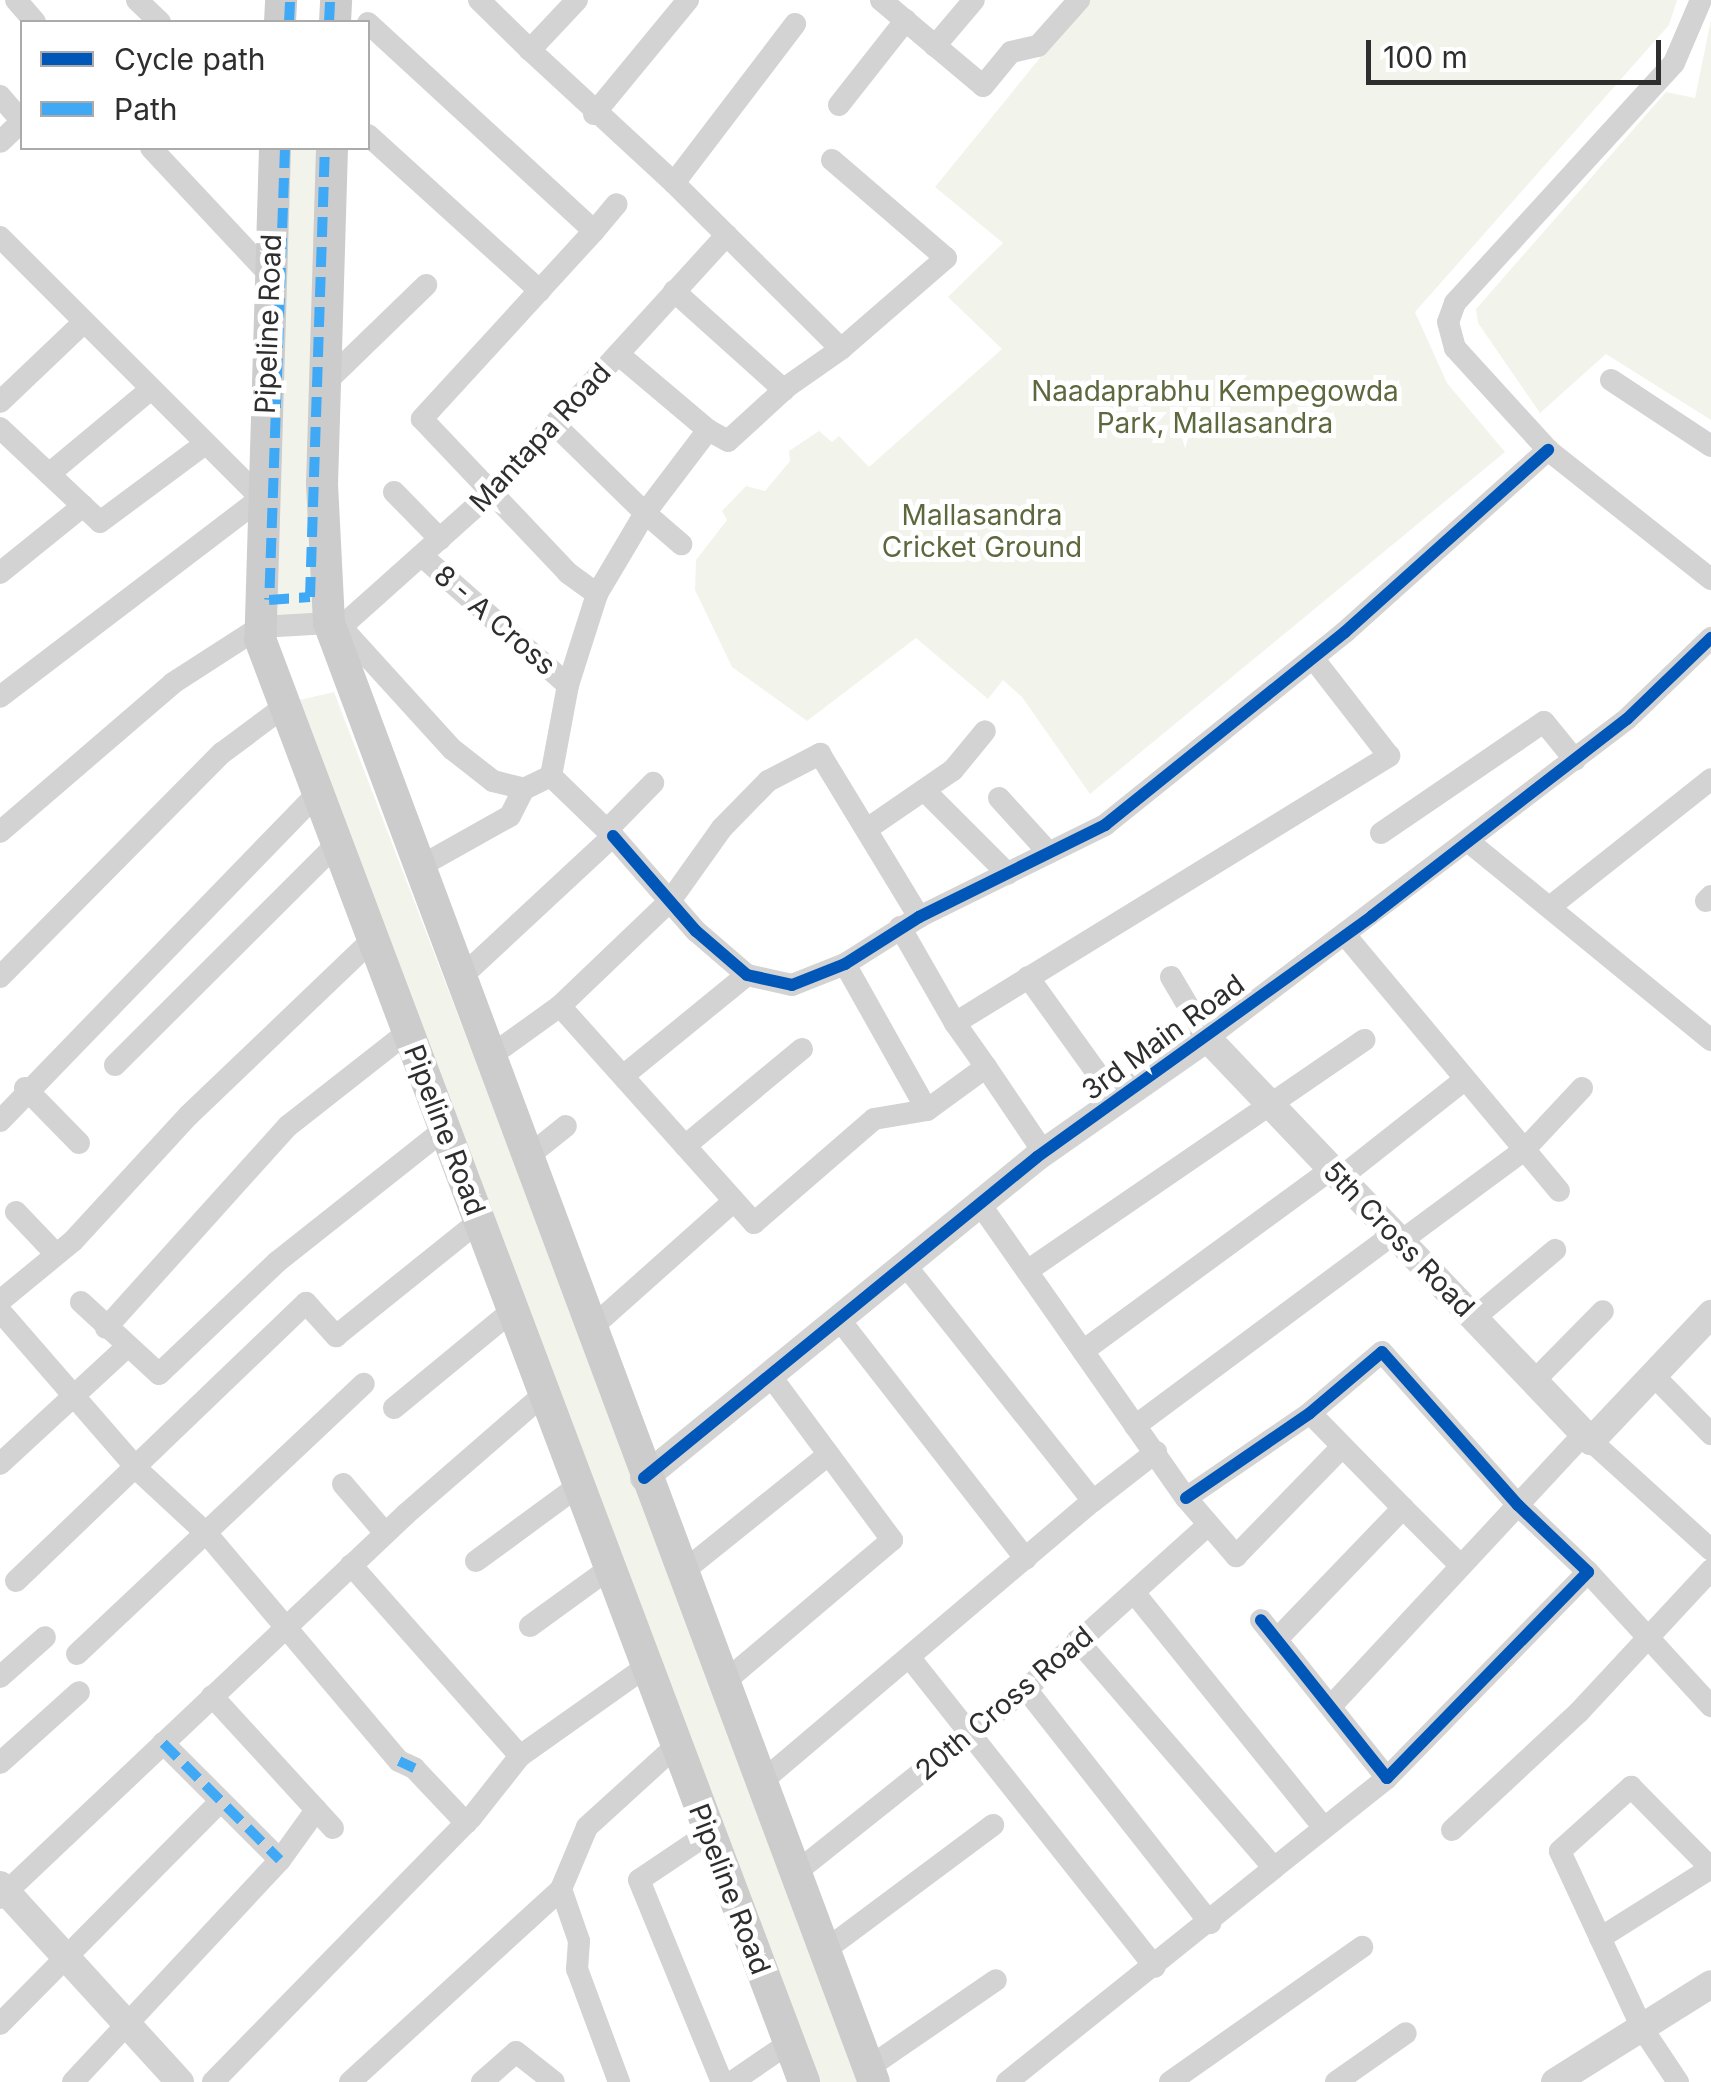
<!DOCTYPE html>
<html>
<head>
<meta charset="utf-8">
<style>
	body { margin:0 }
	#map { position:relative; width:1711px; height:2082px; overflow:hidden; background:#fff; font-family:Inter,sans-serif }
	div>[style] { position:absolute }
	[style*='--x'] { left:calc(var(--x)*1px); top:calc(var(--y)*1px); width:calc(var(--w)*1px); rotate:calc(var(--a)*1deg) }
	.green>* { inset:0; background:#f2f4ec }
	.minor>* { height:22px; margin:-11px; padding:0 11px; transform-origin:11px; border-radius:11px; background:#d3d3d3 }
	.tertiary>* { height:28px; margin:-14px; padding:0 14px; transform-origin:14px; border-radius:14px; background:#d3d3d3 }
	.secondary>* { height:32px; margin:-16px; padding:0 16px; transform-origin:16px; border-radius:16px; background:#ccc }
	.quiet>* { height:10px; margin-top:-5px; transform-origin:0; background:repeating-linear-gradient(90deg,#3fa9f5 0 20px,transparent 0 30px) }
	.cycleway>* { height:12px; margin:-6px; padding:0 6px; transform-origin:6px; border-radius:6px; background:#0057b8 }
	span { translate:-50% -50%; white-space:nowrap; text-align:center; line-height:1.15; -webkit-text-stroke:10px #fff; paint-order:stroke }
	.street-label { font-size:28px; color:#2e2e2e }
	.park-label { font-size:28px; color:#5c683d }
	.legend { position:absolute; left:20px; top:20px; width:350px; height:130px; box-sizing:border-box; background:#fff; border:2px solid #ababab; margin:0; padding:12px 18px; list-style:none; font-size:30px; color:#2e2e2e }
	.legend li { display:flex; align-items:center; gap:20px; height:50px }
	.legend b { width:50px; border:2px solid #ababab }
	.scale { position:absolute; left:1366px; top:40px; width:295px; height:45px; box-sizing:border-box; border:5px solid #2e2e2e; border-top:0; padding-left:12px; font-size:30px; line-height:35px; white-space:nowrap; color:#2e2e2e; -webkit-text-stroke:8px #fff; paint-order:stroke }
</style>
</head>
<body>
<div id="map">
	<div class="green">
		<i style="clip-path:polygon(1087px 0,1677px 0,1669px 25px,1415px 312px,1447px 383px,1505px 452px,1090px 794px,1022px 697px,1003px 680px,988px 699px,916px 638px,807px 721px,732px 667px,695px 590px,696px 560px,727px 520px,722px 511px,746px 486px,765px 491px,790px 461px,789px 451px,819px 431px,832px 442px,839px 436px,869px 467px,1002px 349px,948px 297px,1003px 243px,935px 187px)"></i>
		<i style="clip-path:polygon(1711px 20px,1711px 420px,1606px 354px,1540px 413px,1478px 323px,1476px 309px,1666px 92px,1695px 98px)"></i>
		<i style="clip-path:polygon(282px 148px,320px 148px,315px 614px,266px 620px)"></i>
		<i style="clip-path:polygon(334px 692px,867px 2082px,810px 2082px,295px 701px)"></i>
	</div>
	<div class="minor">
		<i style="--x:16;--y:0;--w:29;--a:49"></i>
		<i style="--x:137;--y:0;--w:32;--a:44"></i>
		<i style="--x:479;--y:0;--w:71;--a:44.4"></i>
		<i style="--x:577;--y:0;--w:69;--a:133.2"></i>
		<i style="--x:530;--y:50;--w:196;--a:42.7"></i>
		<i style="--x:674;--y:183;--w:200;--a:-52.7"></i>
		<i style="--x:881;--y:0;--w:133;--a:40.1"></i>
		<i style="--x:983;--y:86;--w:44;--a:-50.5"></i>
		<i style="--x:1011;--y:52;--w:28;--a:-13"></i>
		<i style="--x:1038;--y:46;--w:62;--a:-48.3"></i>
		<i style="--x:1701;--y:0;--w:69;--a:113.2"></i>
		<i style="--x:1674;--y:63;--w:325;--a:132.4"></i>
		<i style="--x:1455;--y:303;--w:20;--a:110"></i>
		<i style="--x:1448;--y:322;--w:27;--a:75"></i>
		<i style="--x:1455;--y:348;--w:138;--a:47.6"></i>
		<i style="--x:1548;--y:450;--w:208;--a:38.4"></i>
		<i style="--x:368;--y:23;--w:307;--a:42.6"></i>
		<i style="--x:594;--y:231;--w:255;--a:132.5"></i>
		<i style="--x:422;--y:419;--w:212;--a:46.5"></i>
		<i style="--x:568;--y:573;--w:36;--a:36"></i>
		<i style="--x:935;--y:46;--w:60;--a:-49.7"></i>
		<i style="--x:0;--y:96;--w:33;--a:49"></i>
		<i style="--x:22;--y:121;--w:30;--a:136"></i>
		<i style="--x:839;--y:105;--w:108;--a:-51.8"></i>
		<i style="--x:594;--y:114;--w:148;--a:-50.5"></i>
		<i style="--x:368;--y:135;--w:232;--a:42.2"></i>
		<i style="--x:151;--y:148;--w:174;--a:46.9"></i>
		<i style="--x:832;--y:160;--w:150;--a:40.7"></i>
		<i style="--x:946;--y:258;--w:139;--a:139.1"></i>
		<i style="--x:674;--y:183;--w:235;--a:44.8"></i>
		<i style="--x:841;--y:349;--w:65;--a:145.1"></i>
		<i style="--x:788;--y:386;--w:81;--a:137.5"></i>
		<i style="--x:728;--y:441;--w:23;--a:-151"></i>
		<i style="--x:594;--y:231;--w:35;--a:-50"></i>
		<i style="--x:0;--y:237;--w:369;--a:45"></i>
		<i style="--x:261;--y:498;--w:328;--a:142.7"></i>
		<i style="--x:674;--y:291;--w:148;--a:42"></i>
		<i style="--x:618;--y:354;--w:118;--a:40.2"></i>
		<i style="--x:708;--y:430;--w:104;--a:127.2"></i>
		<i style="--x:645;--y:513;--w:48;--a:40.7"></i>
		<i style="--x:1611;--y:380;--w:120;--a:33.4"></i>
		<i style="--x:325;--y:383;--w:141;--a:-44.1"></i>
		<i style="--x:0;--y:402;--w:116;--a:-43.6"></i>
		<i style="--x:0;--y:428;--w:137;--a:43.2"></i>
		<i style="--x:100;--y:522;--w:131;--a:-36.6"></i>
		<i style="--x:49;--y:474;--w:133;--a:-39.8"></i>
		<i style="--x:394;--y:492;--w:66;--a:45.6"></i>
		<i style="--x:422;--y:556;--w:195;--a:41.5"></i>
		<i style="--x:0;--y:573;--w:107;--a:-38.9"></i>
		<i style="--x:341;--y:627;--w:203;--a:-41.8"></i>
		<i style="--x:492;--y:492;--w:348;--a:-47.6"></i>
		<i style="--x:551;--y:776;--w:93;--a:-79.4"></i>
		<i style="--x:568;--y:685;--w:96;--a:-72.3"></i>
		<i style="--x:597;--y:594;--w:94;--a:-59.3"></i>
		<i style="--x:645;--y:513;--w:127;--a:-135.6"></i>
		<i style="--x:925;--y:791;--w:117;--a:45"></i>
		<i style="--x:999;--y:798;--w:74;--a:47.7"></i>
		<i style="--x:867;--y:829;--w:104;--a:-34.5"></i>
		<i style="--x:953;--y:770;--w:50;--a:-50.6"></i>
		<i style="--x:607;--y:830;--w:66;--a:-45.6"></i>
		<i style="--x:0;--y:832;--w:228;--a:-40.7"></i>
		<i style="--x:173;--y:683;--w:103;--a:-32.8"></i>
		<i style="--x:260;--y:627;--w:69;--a:-3.3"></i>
		<i style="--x:329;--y:623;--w:13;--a:18"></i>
		<i style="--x:341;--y:627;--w:165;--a:47.7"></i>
		<i style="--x:452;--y:749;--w:52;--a:38"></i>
		<i style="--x:493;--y:781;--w:32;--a:14"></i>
		<i style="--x:524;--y:789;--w:30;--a:-26"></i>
		<i style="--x:551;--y:776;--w:86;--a:44.1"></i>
		<i style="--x:613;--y:836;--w:209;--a:137.1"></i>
		<i style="--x:1381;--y:833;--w:197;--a:-34.3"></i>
		<i style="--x:1544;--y:722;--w:49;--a:50.8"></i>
		<i style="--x:613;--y:836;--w:126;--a:48.9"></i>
		<i style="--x:696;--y:931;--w:67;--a:40.8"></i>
		<i style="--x:747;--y:975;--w:46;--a:12.5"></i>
		<i style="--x:792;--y:985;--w:57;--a:-21.6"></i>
		<i style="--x:845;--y:964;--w:88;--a:-32.4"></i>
		<i style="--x:919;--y:917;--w:208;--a:-26.3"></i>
		<i style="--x:1105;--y:825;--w:308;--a:-38.8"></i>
		<i style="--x:1345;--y:632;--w:273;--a:-41.9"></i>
		<i style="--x:1469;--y:842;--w:313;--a:39.3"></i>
		<i style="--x:419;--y:867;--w:104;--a:-29.3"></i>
		<i style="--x:510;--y:816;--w:30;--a:-63"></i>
		<i style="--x:1706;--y:901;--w:7;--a:-45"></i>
		<i style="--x:1551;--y:906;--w:204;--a:-38.4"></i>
		<i style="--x:900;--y:927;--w:111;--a:60.2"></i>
		<i style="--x:1346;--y:936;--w:332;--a:50.1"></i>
		<i style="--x:845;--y:964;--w:167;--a:60.7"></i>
		<i style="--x:0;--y:977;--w:315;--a:-45.3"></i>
		<i style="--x:222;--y:753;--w:79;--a:-36.7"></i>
		<i style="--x:1028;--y:977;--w:153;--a:54.3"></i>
		<i style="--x:1171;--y:977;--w:71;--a:59.5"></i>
		<i style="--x:1207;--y:1038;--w:527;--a:-37.22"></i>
		<i style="--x:1627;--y:719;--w:117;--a:-44"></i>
		<i style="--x:560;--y:1006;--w:291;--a:48.2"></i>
		<i style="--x:754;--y:1223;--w:159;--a:-40.9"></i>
		<i style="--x:874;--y:1119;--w:54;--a:-9.6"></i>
		<i style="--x:927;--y:1110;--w:73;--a:-36.1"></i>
		<i style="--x:986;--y:1067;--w:54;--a:-125.2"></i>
		<i style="--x:955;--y:1023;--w:510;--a:-31.6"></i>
		<i style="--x:1389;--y:756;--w:124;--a:-127.8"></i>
		<i style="--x:489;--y:1057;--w:87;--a:-35.7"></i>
		<i style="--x:560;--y:1006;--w:152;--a:-43.7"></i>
		<i style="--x:670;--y:901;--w:90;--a:-54.5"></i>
		<i style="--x:722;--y:828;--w:66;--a:-45.6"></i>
		<i style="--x:768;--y:781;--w:59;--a:-27.4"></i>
		<i style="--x:820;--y:754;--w:191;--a:58.7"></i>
		<i style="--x:115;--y:1065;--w:313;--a:-44.9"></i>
		<i style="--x:986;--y:1067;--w:104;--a:56"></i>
		<i style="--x:623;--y:1076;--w:160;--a:-39.2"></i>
		<i style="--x:25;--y:1088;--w:77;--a:45.5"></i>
		<i style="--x:0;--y:1121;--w:457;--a:-45.9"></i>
		<i style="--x:685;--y:1146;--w:152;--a:-39.7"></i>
		<i style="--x:526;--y:1158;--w:51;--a:-38.7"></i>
		<i style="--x:1340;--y:1178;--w:158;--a:-38.3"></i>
		<i style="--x:980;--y:1204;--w:359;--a:55"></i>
		<i style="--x:1186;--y:1498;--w:77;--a:49.2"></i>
		<i style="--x:1236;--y:1556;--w:152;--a:-45.8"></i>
		<i style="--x:16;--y:1212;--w:54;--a:46.5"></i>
		<i style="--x:1401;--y:1241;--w:153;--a:-36.5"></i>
		<i style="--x:1524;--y:1150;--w:85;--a:-46.9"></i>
		<i style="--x:1027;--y:1271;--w:409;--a:-34.4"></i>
		<i style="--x:0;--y:1301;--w:94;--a:-39.4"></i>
		<i style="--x:73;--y:1241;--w:171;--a:-47.4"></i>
		<i style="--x:189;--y:1115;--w:255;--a:-43.7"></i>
		<i style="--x:81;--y:1302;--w:106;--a:42.7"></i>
		<i style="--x:159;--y:1374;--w:163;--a:-43.5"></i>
		<i style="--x:277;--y:1262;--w:214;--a:-38.4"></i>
		<i style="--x:0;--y:1311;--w:212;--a:49"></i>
		<i style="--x:139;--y:1471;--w:93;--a:42.8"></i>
		<i style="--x:207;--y:1534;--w:297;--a:49.8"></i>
		<i style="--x:399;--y:1761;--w:17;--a:25"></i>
		<i style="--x:414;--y:1768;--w:76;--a:46.6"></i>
		<i style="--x:1474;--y:1318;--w:106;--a:-40"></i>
		<i style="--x:839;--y:1319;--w:304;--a:52.1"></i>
		<i style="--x:106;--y:1328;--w:272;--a:-48"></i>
		<i style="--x:288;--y:1126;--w:152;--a:-38.1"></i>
		<i style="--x:589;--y:1330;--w:194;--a:-41.7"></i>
		<i style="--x:1083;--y:1351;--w:308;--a:-36.2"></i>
		<i style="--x:1653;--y:1375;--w:83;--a:45.5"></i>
		<i style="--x:1534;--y:1381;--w:98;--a:-45.4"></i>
		<i style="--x:394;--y:1408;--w:154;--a:-39.5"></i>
		<i style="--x:1310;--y:1413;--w:133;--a:45.6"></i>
		<i style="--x:1135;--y:1426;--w:322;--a:-36.6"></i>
		<i style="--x:1591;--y:1441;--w:162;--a:42.2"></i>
		<i style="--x:0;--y:1464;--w:173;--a:-42.7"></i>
		<i style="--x:343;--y:1484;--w:65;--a:49.4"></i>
		<i style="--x:1186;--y:1498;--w:150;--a:-34.4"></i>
		<i style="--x:1310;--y:1413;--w:94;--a:-40.3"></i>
		<i style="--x:1382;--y:1352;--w:205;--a:48.4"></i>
		<i style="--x:1518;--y:1505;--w:97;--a:43.7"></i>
		<i style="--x:1588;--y:1572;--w:288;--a:134.3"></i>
		<i style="--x:1387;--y:1778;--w:202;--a:-128.6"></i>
		<i style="--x:1093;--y:1501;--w:80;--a:-37.9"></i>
		<i style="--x:476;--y:1561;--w:127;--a:-36.3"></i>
		<i style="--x:351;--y:1565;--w:255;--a:48.5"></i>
		<i style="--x:1588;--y:1572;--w:182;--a:47.5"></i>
		<i style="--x:680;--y:1574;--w:190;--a:-38.8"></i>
		<i style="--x:16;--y:1581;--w:402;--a:-43.8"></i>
		<i style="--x:306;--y:1303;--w:45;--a:47.7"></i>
		<i style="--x:336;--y:1336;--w:184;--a:-38.8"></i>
		<i style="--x:1136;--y:1595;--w:298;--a:51.1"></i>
		<i style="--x:530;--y:1626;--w:99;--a:-35.9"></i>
		<i style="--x:1277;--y:1639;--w:182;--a:-46.1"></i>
		<i style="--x:1403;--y:1508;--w:82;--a:45"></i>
		<i style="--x:77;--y:1654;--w:394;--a:-43.3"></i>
		<i style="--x:910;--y:1658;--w:394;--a:51.6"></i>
		<i style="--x:0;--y:1677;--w:60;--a:-41.6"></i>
		<i style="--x:722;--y:1684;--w:223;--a:-40.3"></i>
		<i style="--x:892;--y:1540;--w:205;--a:-126.5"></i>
		<i style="--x:1026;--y:1689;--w:298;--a:51.8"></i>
		<i style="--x:212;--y:1696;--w:179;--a:47.5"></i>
		<i style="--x:1332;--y:1705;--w:370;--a:-47.1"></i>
		<i style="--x:163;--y:1743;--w:165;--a:45"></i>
		<i style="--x:0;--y:1763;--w:106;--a:-41.9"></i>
		<i style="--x:760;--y:1783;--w:436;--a:-40.3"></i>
		<i style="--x:1093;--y:1501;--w:302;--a:-128.5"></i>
		<i style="--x:1452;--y:1830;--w:173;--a:-42.9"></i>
		<i style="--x:1579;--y:1712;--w:194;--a:-47.1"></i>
		<i style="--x:709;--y:1833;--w:84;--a:146.1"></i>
		<i style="--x:639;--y:1880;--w:218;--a:67.7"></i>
		<i style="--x:1274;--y:1868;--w:144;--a:-38.5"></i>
		<i style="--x:794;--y:1874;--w:297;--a:-38.6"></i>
		<i style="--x:1026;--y:1689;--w:245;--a:-42"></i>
		<i style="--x:561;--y:1889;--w:55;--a:70.9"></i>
		<i style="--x:579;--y:1941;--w:28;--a:94"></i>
		<i style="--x:577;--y:1969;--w:121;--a:69.6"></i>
		<i style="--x:0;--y:1898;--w:559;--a:-43.4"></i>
		<i style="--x:406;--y:1514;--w:183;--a:-41"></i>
		<i style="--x:1600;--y:1938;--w:131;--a:-32.2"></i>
		<i style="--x:824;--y:1951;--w:211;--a:-36.7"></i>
		<i style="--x:0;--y:2024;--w:311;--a:-45.3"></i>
		<i style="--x:868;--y:2068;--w:155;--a:-34.5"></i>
		<i style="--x:73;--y:2082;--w:304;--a:-47"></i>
		<i style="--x:280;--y:1860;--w:62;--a:-54.2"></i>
		<i style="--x:213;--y:2082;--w:369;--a:-45.7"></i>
		<i style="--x:471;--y:1818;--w:79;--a:-51.7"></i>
		<i style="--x:520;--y:1756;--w:156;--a:-35.3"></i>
		<i style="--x:350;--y:2082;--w:286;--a:-42.4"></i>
		<i style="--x:561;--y:1889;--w:67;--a:-67.2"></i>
		<i style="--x:587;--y:1827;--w:120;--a:-42.3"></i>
		<i style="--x:482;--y:2082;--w:45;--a:-41.4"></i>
		<i style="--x:516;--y:2052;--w:48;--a:38.3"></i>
		<i style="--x:732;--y:2082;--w:69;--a:-34.4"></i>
		<i style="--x:1007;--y:2082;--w:342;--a:-38.7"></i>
		<i style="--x:1274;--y:1868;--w:301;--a:-130.8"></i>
		<i style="--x:1170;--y:2082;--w:235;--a:-35.1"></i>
		<i style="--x:1336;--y:2082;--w:85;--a:-35"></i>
		<i style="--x:1678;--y:2082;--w:65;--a:-123.7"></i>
		<i style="--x:1642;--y:2028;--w:195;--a:-114.9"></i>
		<i style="--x:1560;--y:1851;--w:96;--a:-42"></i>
		<i style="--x:1631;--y:1787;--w:114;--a:45.4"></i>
	</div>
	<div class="tertiary">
		<i style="--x:644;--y:1478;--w:507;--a:-39.24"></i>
		<i style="--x:1037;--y:1157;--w:208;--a:-35"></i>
		<i style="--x:1207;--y:1038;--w:557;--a:46.38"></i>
		<i style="--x:1591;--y:1441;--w:175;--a:-46.6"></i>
		<i style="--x:0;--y:1885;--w:267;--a:47.6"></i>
		<i style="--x:1555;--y:2082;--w:184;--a:-32.1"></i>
	</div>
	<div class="secondary">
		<i style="--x:280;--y:22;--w:22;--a:-87"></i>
		<i style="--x:335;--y:22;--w:22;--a:-87"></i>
		<i style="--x:275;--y:148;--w:491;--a:91.7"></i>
		<i style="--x:260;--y:639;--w:1542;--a:69.34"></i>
		<i style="--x:332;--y:148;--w:336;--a:91.7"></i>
		<i style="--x:322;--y:484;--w:139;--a:87.1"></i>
		<i style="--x:329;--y:623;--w:1557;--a:69.52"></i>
	</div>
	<div class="quiet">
		<i style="--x:289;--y:22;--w:22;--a:-87"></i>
		<i style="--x:329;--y:22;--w:22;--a:-87"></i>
		<i style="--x:285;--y:148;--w:452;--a:92"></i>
		<i style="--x:269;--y:600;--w:41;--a:-4.2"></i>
		<i style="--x:310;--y:597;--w:449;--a:-88.1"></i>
		<i style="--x:163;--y:1743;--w:165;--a:45"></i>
		<i style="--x:399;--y:1761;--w:17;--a:25"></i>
	</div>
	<div class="cycleway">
		<i style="--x:613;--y:836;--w:126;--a:48.9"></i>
		<i style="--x:696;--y:931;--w:67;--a:40.8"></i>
		<i style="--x:747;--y:975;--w:46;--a:12.5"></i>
		<i style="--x:792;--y:985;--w:57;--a:-21.6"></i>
		<i style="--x:845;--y:964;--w:88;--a:-32.4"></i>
		<i style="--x:919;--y:917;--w:208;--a:-26.3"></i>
		<i style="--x:1105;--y:825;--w:308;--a:-38.8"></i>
		<i style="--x:1345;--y:632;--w:273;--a:-41.9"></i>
		<i style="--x:644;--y:1478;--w:507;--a:-39.24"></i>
		<i style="--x:1037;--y:1157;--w:413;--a:-35.7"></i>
		<i style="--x:1372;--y:916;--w:322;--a:-37.7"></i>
		<i style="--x:1627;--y:719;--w:117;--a:-44"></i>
		<i style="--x:1186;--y:1498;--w:150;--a:-34.4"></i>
		<i style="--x:1310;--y:1413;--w:94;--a:-40.3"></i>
		<i style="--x:1382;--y:1352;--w:205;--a:48.4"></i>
		<i style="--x:1518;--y:1505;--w:97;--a:43.7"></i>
		<i style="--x:1588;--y:1572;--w:288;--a:134.3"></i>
		<i style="--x:1387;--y:1778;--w:202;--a:-128.6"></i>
	</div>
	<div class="street-label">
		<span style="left:268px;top:324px;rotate:-88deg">Pipeline Road</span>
		<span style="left:540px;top:437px;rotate:-47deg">Mantapa Road</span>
		<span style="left:495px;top:620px;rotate:41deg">8 - A Cross</span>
		<span style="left:1163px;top:1037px;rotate:-36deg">3rd Main Road</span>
		<span style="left:445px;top:1130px;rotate:69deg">Pipeline Road</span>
		<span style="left:1399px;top:1239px;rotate:46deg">5th Cross Road</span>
		<span style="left:1004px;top:1703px;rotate:-40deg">20th Cross Road</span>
		<span style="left:730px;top:1889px;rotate:69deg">Pipeline Road</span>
	</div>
	<div class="park-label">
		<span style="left:1215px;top:407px">Naadaprabhu Kempegowda<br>Park, Mallasandra</span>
		<span style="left:982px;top:531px">Mallasandra<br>Cricket Ground</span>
	</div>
	<ul class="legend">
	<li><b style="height:12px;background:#0057b8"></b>Cycle path</li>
	<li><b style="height:12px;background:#3fa9f5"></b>Path</li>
	</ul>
	<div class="scale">100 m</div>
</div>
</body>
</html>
